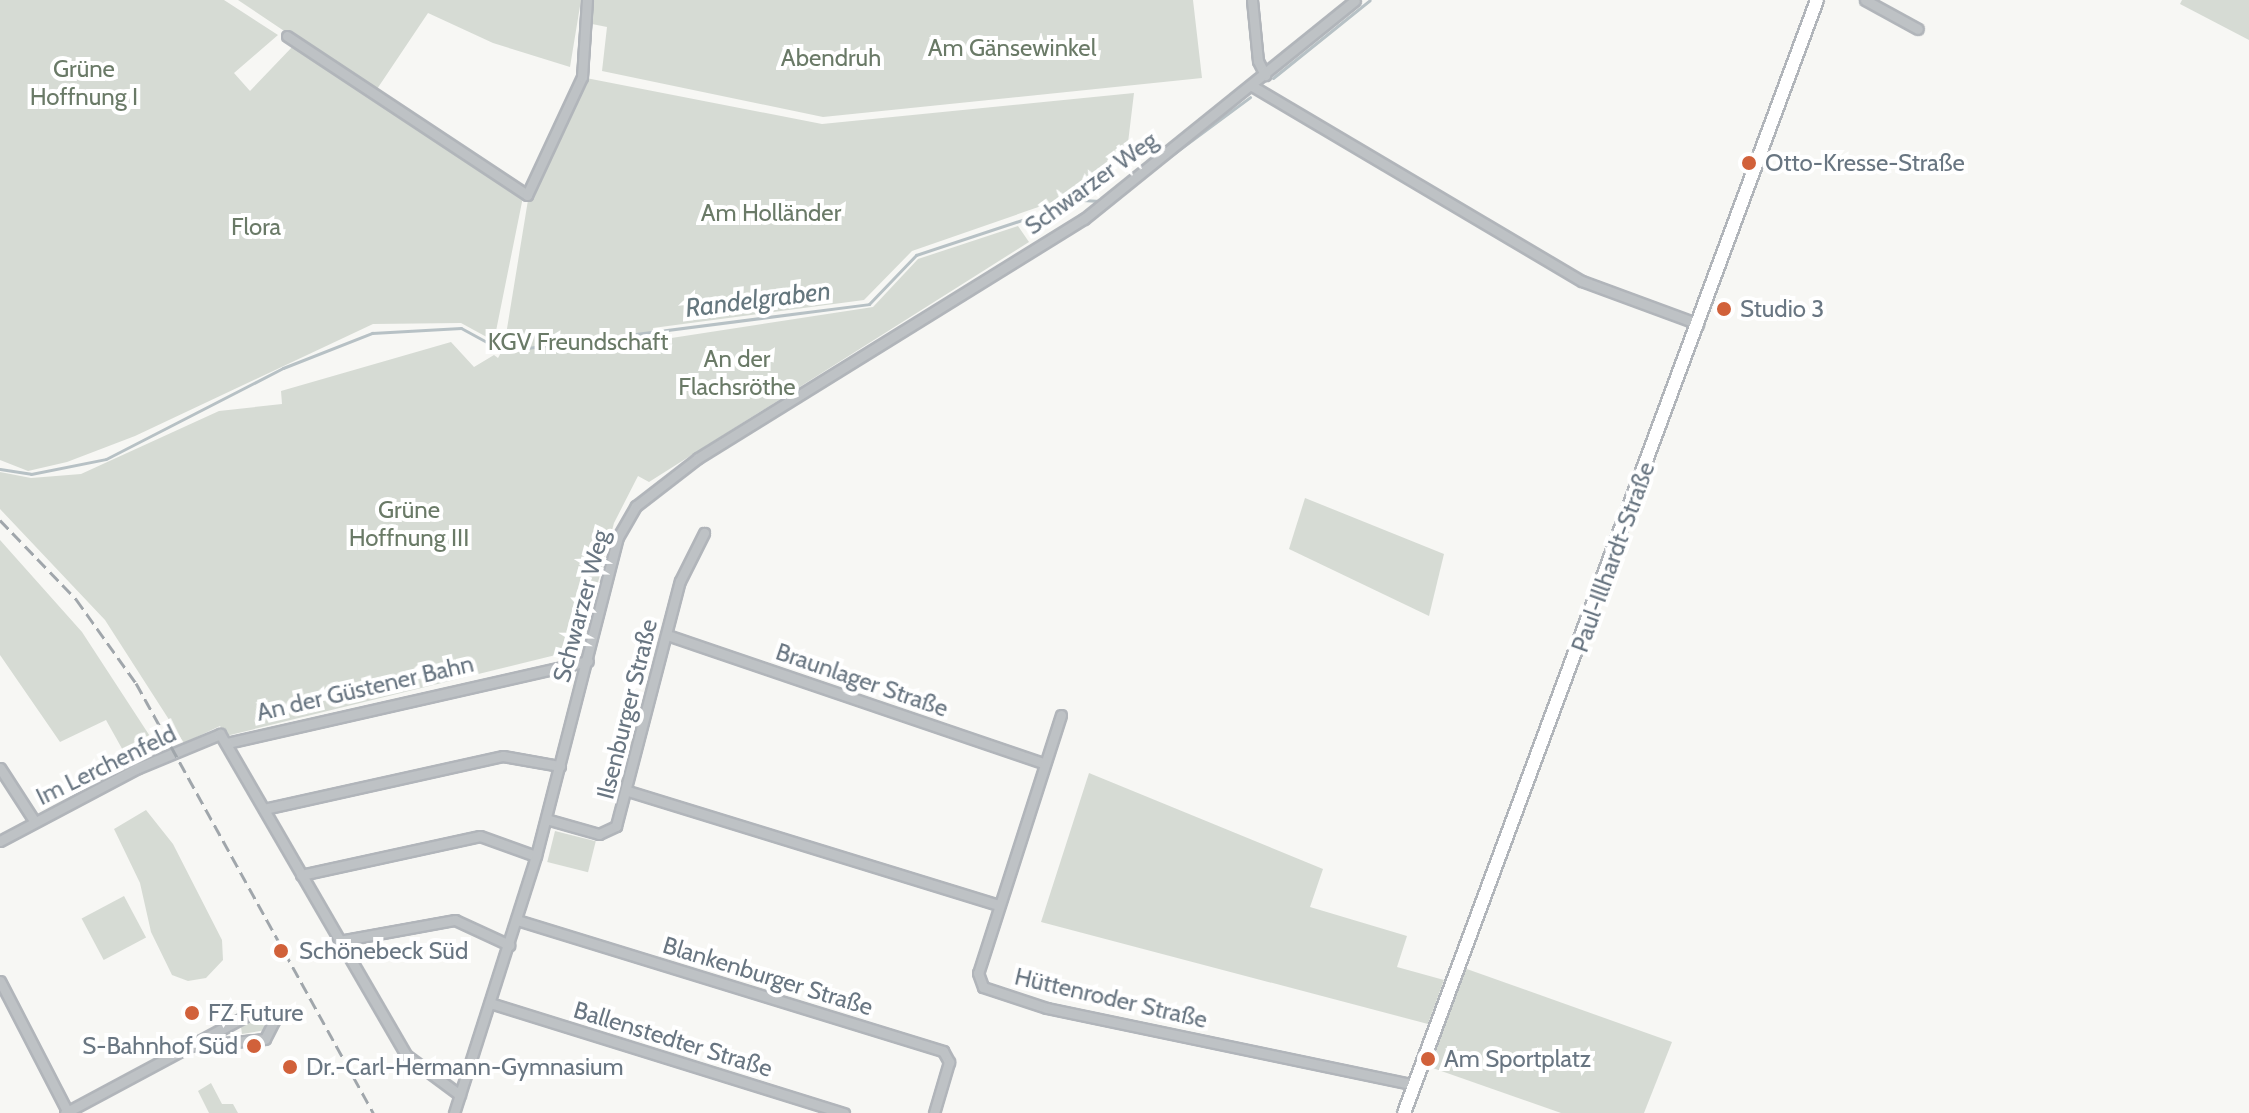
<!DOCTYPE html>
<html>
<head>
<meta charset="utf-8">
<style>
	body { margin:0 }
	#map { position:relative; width:2249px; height:1113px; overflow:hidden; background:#f7f7f4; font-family:Cabin,sans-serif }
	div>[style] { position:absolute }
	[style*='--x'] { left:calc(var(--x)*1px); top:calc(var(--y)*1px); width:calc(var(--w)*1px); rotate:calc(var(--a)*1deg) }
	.green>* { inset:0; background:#d6dbd4; transform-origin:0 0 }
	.stream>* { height:3px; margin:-1.5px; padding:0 1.5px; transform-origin:1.5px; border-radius:1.5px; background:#b7c1c5 }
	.roads { filter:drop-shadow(2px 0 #b1b5ba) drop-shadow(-2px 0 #b1b5ba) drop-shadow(0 2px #b1b5ba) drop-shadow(0 -2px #b1b5ba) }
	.street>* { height:9px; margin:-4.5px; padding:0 4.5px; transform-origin:4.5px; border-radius:4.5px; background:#bec2c5 }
	.secondary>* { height:12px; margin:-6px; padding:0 6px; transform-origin:6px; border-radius:6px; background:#fff }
	.rail>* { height:3px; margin-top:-1.5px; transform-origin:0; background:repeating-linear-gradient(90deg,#a0a6ab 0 12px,transparent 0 18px) }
	.dots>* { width:22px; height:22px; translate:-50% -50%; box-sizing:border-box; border:4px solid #fff; border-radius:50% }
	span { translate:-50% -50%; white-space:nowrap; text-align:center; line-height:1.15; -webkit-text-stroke:8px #fff; paint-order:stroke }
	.park-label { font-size:24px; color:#6a7a67 }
	.poi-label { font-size:24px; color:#697682 }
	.left { translate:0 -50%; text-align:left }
	.right { translate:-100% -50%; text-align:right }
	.street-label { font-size:24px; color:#697682 }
	.water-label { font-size:26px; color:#65777e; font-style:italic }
</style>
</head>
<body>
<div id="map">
	<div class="green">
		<i style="clip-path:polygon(0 0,224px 0,278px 35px,234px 73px,250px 91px,294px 45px,523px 197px,494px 341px,461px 323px,373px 324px,135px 436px,67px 462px,28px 471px,0 460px)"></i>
		<i style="clip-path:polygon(238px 0,581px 0,570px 67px,493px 43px,428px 13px,375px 92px)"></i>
		<i style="clip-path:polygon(590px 0,1193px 0,1202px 78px,823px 117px,602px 71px,607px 27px,587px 23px)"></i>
		<i style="clip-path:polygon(2182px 0,2249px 0,2249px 40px,2180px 4px)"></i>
		<i style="clip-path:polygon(586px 78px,822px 124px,1134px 93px,1127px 151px,1097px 169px,1099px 186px,912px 251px,864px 300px,653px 328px,652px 341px,873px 307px,918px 259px,1018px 226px,1029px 242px,649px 482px,638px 476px,614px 523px,580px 649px,226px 736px,220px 726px,184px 743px,105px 620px,0 509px,0 472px,31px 478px,81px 474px,219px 411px,282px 404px,281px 391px,451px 342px,474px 367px,494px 355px,498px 358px,504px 347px,528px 200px)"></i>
		<i style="clip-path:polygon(1305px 498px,1444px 554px,1429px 616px,1289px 549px)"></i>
		<i style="clip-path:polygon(0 540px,82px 632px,157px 747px,130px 763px,106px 720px,60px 742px,0 655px)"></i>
		<i style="clip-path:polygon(1089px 773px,1323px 869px,1310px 907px,1407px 936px,1397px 967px,1444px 980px,1428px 1024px,1041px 922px)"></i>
		<i style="clip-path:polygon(146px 810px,173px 844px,222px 940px,223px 960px,206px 978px,188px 981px,172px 975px,151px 932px,140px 883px,114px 829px)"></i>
		<i style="left:555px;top:831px;width:42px;height:32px;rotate:14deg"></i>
		<i style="left:124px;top:896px;width:47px;height:48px;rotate:62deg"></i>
		<i style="clip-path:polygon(1464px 968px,1672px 1042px,1644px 1113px,1561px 1113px,1427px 1066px)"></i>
		<i style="clip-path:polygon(260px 1018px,266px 1030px,242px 1034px,241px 1027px)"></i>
		<i style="clip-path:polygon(211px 1083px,222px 1104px,233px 1104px,238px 1113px,209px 1113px,198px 1091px)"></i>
	</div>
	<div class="stream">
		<i style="--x:1273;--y:78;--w:124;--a:-38.8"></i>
		<i style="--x:1107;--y:203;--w:178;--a:-36.5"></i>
		<i style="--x:0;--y:469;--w:31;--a:9"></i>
		<i style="--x:31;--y:474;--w:76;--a:-11.3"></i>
		<i style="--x:106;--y:459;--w:199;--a:-27.2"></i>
		<i style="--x:283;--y:368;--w:96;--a:-21.5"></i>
		<i style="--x:372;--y:333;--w:89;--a:-3.2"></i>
		<i style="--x:461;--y:328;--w:48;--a:28.7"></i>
		<i style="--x:503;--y:351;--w:369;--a:-7.3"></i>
		<i style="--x:869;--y:304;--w:68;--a:-46.2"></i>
		<i style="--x:916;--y:255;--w:175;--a:-18.3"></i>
		<i style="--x:1082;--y:200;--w:18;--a:3"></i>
	</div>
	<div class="roads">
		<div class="street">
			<i style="--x:1252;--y:0;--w:61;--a:84.4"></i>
			<i style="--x:1258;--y:61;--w:16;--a:63"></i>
			<i style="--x:1865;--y:0;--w:60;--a:28.7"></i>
			<i style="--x:287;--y:36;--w:288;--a:33.5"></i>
			<i style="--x:527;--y:195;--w:130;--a:-65"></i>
			<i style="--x:582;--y:77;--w:77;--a:-86.3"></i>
			<i style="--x:1252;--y:86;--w:383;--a:30.6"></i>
			<i style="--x:1582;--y:281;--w:124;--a:20.3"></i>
			<i style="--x:667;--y:635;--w:398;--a:18.8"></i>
			<i style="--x:1061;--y:715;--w:271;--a:107.8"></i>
			<i style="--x:978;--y:973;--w:15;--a:70"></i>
			<i style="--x:983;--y:987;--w:67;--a:18.2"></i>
			<i style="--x:1047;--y:1008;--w:375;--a:11.8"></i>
			<i style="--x:227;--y:743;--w:370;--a:-12.8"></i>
			<i style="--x:0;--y:768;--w:64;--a:57.1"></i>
			<i style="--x:628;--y:791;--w:388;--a:17.1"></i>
			<i style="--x:264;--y:809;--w:245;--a:-12.5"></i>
			<i style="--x:503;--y:756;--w:58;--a:10"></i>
			<i style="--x:546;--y:819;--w:55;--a:15.8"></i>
			<i style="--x:599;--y:834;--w:19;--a:-25"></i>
			<i style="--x:616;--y:826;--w:253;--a:-75.4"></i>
			<i style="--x:680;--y:581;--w:54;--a:-63.4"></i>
			<i style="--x:0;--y:841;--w:156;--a:-27.9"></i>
			<i style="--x:138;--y:768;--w:89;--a:-22.5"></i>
			<i style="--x:220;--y:734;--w:371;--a:59.9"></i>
			<i style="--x:406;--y:1055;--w:67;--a:36.5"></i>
			<i style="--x:301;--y:875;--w:183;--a:-12.3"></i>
			<i style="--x:480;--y:836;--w:59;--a:19.7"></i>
			<i style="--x:517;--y:920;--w:446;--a:17.1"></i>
			<i style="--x:943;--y:1051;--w:13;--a:61"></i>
			<i style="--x:949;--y:1062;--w:53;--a:106.4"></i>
			<i style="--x:339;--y:941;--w:118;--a:-10.3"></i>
			<i style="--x:455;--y:920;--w:60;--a:24.8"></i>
			<i style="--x:0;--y:981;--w:148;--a:62.7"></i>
			<i style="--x:490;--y:1003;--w:371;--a:17.3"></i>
			<i style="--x:65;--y:1113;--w:216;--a:-28.2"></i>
			<i style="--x:255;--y:1011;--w:9;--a:0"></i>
			<i style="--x:264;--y:1011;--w:14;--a:45"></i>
			<i style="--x:274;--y:1021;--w:20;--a:117"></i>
			<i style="--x:265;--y:1039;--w:73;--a:174.5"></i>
			<i style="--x:454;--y:1113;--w:270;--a:-72.3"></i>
			<i style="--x:536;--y:856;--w:329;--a:-75.6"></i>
			<i style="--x:618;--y:537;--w:36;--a:-60"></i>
			<i style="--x:636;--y:506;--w:78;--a:-37.7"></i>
			<i style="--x:698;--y:458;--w:454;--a:-31.8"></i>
			<i style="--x:1084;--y:219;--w:348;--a:-38.9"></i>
		</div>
		<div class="secondary">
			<i style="--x:1404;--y:1113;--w:1187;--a:-69.64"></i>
		</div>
	</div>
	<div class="rail">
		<i style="--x:0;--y:520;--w:110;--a:46.1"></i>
		<i style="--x:76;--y:599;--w:103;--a:54.5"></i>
		<i style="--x:136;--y:683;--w:491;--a:61.1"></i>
	</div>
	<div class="dots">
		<i style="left:1749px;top:163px;background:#d1613a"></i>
		<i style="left:1724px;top:309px;background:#d1613a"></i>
		<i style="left:281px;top:951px;background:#d1613a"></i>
		<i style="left:192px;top:1013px;background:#d1613a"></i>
		<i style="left:254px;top:1046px;background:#d1613a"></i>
		<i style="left:1428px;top:1059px;background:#d1613a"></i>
		<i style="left:290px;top:1067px;background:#d1613a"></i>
	</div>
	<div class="park-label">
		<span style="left:1012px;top:48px">Am Gänsewinkel</span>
		<span style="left:831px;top:58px">Abendruh</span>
		<span style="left:84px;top:83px">Grüne<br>Hoffnung I</span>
		<span style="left:771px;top:213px">Am Holländer</span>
		<span style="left:256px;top:227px">Flora</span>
		<span style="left:578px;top:342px">KGV Freundschaft</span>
		<span style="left:737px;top:373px">An der<br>Flachsröthe</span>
		<span style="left:409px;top:524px">Grüne<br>Hoffnung III</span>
	</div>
	<div class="poi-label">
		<span class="left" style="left:1765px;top:163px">Otto-Kresse-Straße</span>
		<span class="left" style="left:1740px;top:309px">Studio 3</span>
		<span class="left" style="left:299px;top:951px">Schönebeck Süd</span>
		<span class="left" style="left:208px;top:1013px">FZ Future</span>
		<span class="right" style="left:238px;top:1046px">S-Bahnhof Süd</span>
		<span class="left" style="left:1444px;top:1059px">Am Sportplatz</span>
		<span class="left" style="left:306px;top:1067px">Dr.-Carl-Hermann-Gymnasium</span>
	</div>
	<div class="street-label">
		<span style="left:1091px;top:183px;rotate:-36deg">Schwarzer Weg</span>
		<span style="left:1613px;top:557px;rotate:-70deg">Paul-Illhardt-Straße</span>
		<span style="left:581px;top:606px;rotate:-75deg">Schwarzer Weg</span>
		<span style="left:862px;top:680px;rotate:19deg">Braunlager Straße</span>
		<span style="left:365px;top:688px;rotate:-13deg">An der Güstener Bahn</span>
		<span style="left:627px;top:709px;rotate:-76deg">Ilsenburger Straße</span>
		<span style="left:106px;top:765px;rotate:-26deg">Im Lerchenfeld</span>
		<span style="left:768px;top:976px;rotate:17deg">Blankenburger Straße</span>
		<span style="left:1111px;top:998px;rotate:13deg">Hüttenroder Straße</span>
		<span style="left:673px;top:1039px;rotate:17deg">Ballenstedter Straße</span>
	</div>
	<div class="water-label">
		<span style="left:758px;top:300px;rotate:-7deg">Randelgraben</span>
	</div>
</div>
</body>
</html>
